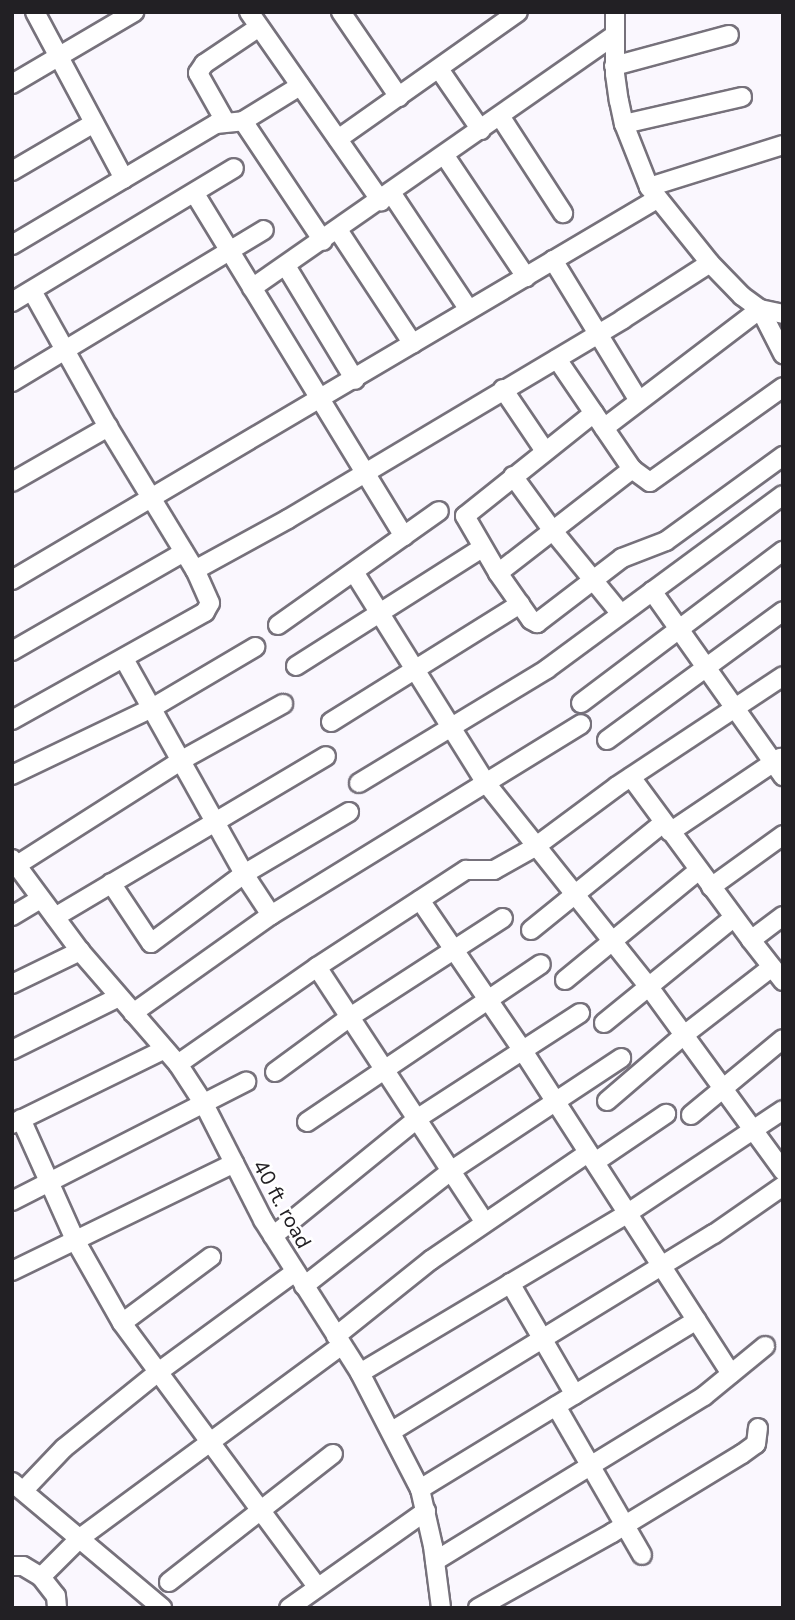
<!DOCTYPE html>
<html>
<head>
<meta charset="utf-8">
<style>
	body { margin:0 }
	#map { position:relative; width:795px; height:1620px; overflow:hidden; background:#faf7fe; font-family:"Nunito Sans",sans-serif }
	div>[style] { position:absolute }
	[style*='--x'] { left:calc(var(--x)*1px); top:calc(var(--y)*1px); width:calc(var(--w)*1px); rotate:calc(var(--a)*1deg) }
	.roads { filter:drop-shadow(2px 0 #76717b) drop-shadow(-2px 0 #76717b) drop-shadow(0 2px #76717b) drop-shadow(0 -2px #76717b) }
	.minor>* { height:18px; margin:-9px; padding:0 9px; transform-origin:9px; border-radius:9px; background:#fff }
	span { translate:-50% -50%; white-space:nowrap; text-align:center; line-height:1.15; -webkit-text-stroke:5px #fff; paint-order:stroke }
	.street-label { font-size:21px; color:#222024 }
	.frame { position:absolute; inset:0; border:14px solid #222024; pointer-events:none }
</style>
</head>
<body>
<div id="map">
	<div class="roads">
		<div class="minor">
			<i style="--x:35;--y:12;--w:189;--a:61.9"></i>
			<i style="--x:249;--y:12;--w:231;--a:55.1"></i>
			<i style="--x:341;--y:12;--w:103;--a:55.7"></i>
			<i style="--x:615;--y:12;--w:62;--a:90"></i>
			<i style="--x:615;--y:74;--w:27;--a:82"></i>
			<i style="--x:619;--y:101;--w:24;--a:78"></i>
			<i style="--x:624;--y:124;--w:68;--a:68.4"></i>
			<i style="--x:649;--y:187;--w:97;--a:51.2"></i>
			<i style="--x:710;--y:263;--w:46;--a:45.9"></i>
			<i style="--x:742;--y:296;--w:22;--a:36"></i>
			<i style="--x:760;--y:309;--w:24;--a:12"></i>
			<i style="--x:614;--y:66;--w:119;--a:-15.1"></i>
			<i style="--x:439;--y:69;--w:74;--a:55.5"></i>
			<i style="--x:12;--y:84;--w:142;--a:-30.5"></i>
			<i style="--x:500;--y:116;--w:116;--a:57"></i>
			<i style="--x:225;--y:121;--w:55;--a:-119.4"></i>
			<i style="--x:198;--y:73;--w:11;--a:-56"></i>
			<i style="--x:204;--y:64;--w:66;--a:-33.9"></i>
			<i style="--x:243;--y:121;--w:144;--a:56.3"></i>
			<i style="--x:624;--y:124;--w:121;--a:-12.9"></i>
			<i style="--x:338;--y:139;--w:220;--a:-35.2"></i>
			<i style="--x:445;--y:156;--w:146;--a:56.2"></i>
			<i style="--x:12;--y:171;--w:95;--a:-30.3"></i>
			<i style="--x:649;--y:187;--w:140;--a:-17.4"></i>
			<i style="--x:195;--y:194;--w:401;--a:58.6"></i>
			<i style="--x:392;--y:194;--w:139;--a:56.4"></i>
			<i style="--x:338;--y:230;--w:136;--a:56.7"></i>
			<i style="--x:12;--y:245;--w:237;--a:-30.7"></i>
			<i style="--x:216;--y:124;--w:27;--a:-6"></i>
			<i style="--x:243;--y:121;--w:67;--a:-31.6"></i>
			<i style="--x:553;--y:260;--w:165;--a:58.6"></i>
			<i style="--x:286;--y:266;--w:133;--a:58.8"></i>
			<i style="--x:252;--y:288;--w:440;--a:-34.9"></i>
			<i style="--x:12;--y:302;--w:259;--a:-31.1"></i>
			<i style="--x:557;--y:359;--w:133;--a:55.7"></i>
			<i style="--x:632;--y:469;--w:22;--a:36"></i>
			<i style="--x:650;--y:482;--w:163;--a:-35.5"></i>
			<i style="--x:12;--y:382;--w:294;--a:-31.1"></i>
			<i style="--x:503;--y:389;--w:75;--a:55.9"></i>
			<i style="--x:594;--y:413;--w:165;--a:141.4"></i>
			<i style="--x:465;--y:516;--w:66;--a:59.9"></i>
			<i style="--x:498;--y:573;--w:57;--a:54.9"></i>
			<i style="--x:531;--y:620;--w:7;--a:27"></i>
			<i style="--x:537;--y:623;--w:107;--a:-37.4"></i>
			<i style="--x:622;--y:558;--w:47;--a:-21.1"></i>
			<i style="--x:666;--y:541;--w:145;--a:-36"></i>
			<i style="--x:604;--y:428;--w:196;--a:-37.3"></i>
			<i style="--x:760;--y:309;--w:51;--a:62.9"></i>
			<i style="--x:513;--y:476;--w:68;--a:54"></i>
			<i style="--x:553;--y:531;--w:107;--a:50.7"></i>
			<i style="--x:12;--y:482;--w:111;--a:-29.8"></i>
			<i style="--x:195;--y:570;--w:106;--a:-28.7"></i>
			<i style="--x:288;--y:519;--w:390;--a:-30.8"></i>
			<i style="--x:623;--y:319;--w:103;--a:-32.8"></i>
			<i style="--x:354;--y:572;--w:249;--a:58"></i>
			<i style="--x:486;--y:783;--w:261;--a:51.4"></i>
			<i style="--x:649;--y:987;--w:228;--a:53.9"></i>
			<i style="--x:498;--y:573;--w:170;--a:-37.8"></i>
			<i style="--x:12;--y:580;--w:749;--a:-30.57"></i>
			<i style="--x:652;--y:591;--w:227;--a:54.7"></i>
			<i style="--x:278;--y:625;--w:197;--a:-35.3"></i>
			<i style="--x:12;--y:651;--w:198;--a:-29.9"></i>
			<i style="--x:124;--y:659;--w:246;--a:60.8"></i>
			<i style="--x:244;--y:874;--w:49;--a:56.6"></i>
			<i style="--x:296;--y:666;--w:220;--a:-32.4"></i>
			<i style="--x:581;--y:703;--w:253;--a:-37"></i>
			<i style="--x:12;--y:720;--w:221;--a:-29.2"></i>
			<i style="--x:205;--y:612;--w:10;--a:-61"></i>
			<i style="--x:210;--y:603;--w:36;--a:-114"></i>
			<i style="--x:195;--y:570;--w:167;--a:-121.3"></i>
			<i style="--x:108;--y:427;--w:156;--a:-119.2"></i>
			<i style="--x:331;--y:722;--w:223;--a:-32"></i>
			<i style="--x:607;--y:740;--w:218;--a:-36.2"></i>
			<i style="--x:12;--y:775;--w:155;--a:-25.6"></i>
			<i style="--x:152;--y:708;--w:120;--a:-30.6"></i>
			<i style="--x:631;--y:777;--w:202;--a:53.6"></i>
			<i style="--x:751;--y:940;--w:40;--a:-37"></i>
			<i style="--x:359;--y:783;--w:220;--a:-31.2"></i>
			<i style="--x:547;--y:669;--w:293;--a:-36.4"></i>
			<i style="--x:670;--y:832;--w:133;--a:-33.9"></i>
			<i style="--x:12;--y:859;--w:114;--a:53.5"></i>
			<i style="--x:80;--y:951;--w:150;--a:49.1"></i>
			<i style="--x:178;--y:1064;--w:48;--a:57"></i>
			<i style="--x:204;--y:1104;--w:130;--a:63"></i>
			<i style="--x:263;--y:1220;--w:181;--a:57.6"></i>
			<i style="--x:360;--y:1373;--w:131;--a:62.7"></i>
			<i style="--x:420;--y:1489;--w:58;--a:77.2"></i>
			<i style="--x:433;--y:1546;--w:63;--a:82.6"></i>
			<i style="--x:17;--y:865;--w:193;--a:-32.5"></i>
			<i style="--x:180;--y:761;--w:118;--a:-29"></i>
			<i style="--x:111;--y:883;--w:72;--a:56.3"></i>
			<i style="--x:151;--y:943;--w:116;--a:-36.6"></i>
			<i style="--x:244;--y:874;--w:122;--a:-30.6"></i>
			<i style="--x:711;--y:887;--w:89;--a:-35.8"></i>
			<i style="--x:420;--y:900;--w:183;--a:55.7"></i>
			<i style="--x:523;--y:1051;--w:384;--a:57.2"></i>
			<i style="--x:12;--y:916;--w:33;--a:-31"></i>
			<i style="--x:55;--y:917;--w:315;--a:-30.7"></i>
			<i style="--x:531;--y:930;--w:170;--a:-39"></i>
			<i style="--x:751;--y:940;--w:52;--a:52"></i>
			<i style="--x:317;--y:967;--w:304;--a:56.7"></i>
			<i style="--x:565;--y:980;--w:173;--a:-39.4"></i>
			<i style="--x:12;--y:984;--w:76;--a:-25.9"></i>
			<i style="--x:133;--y:1013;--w:169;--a:-35.4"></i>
			<i style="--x:271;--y:915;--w:364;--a:-31.6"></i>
			<i style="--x:604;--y:1023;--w:166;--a:-39.1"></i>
			<i style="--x:12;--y:1050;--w:119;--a:-26.4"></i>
			<i style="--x:178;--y:1064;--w:169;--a:-34.9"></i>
			<i style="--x:317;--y:967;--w:178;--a:-33.1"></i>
			<i style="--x:466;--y:870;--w:28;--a:0"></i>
			<i style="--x:494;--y:870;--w:47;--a:-29.3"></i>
			<i style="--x:535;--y:847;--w:102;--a:-36.6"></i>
			<i style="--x:617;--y:786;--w:199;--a:-33.5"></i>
			<i style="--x:275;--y:1072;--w:93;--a:-36.3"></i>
			<i style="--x:350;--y:1017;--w:182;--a:-32.9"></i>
			<i style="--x:607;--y:1101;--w:101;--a:-40.6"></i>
			<i style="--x:684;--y:1035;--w:111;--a:-37.7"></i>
			<i style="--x:691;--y:1115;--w:119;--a:-39.6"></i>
			<i style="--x:21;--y:1119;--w:133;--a:65.9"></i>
			<i style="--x:75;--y:1240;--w:95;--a:60.5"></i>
			<i style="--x:122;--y:1323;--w:328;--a:53.5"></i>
			<i style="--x:307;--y:1122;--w:282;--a:-34"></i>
			<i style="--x:12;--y:1124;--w:170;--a:-26.1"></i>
			<i style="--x:595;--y:1162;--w:86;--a:-34.1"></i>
			<i style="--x:12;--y:1201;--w:263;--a:-27"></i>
			<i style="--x:273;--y:1236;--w:187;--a:-39.1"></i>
			<i style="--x:418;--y:1118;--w:193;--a:-32.9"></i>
			<i style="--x:12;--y:1271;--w:247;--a:-25.9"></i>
			<i style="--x:510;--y:1283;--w:129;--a:59.9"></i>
			<i style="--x:304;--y:1286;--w:188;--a:-38.1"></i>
			<i style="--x:452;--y:1170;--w:203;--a:-33.5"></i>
			<i style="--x:122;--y:1323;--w:111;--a:-36.6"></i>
			<i style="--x:336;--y:1336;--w:122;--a:-38.7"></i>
			<i style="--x:431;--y:1260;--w:190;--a:-34.3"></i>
			<i style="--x:360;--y:1373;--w:312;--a:-30.8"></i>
			<i style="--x:628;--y:1213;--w:186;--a:-33.6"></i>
			<i style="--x:556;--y:1406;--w:172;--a:60"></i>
			<i style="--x:392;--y:1431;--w:377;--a:-31.5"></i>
			<i style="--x:714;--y:1234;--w:84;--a:-34.8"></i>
			<i style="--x:12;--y:1482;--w:196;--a:40"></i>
			<i style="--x:420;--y:1489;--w:324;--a:-31.4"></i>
			<i style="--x:23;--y:1491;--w:59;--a:-46.4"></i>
			<i style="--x:64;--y:1448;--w:119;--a:-38.9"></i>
			<i style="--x:157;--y:1373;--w:171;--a:-36.2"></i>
			<i style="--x:435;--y:1561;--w:316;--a:-31.5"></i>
			<i style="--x:704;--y:1396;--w:79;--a:-39.3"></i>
			<i style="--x:12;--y:1566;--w:11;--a:0"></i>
			<i style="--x:23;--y:1566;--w:21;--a:31"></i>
			<i style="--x:41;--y:1577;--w:24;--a:52"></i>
			<i style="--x:56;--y:1596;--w:12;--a:85"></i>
			<i style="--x:41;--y:1577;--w:55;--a:-45"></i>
			<i style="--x:80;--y:1538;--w:325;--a:-36.4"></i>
			<i style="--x:169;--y:1582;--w:208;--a:-38"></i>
			<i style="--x:289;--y:1608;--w:168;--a:-35.3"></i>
			<i style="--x:478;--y:1608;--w:154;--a:-29.2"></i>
			<i style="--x:612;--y:1533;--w:152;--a:-31.3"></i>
			<i style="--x:742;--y:1454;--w:17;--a:-36"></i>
			<i style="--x:756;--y:1444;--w:16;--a:-83"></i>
		</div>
	</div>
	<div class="street-label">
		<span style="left:282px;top:1204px;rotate:61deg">40 ft. road</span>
	</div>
	<div class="frame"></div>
</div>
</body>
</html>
